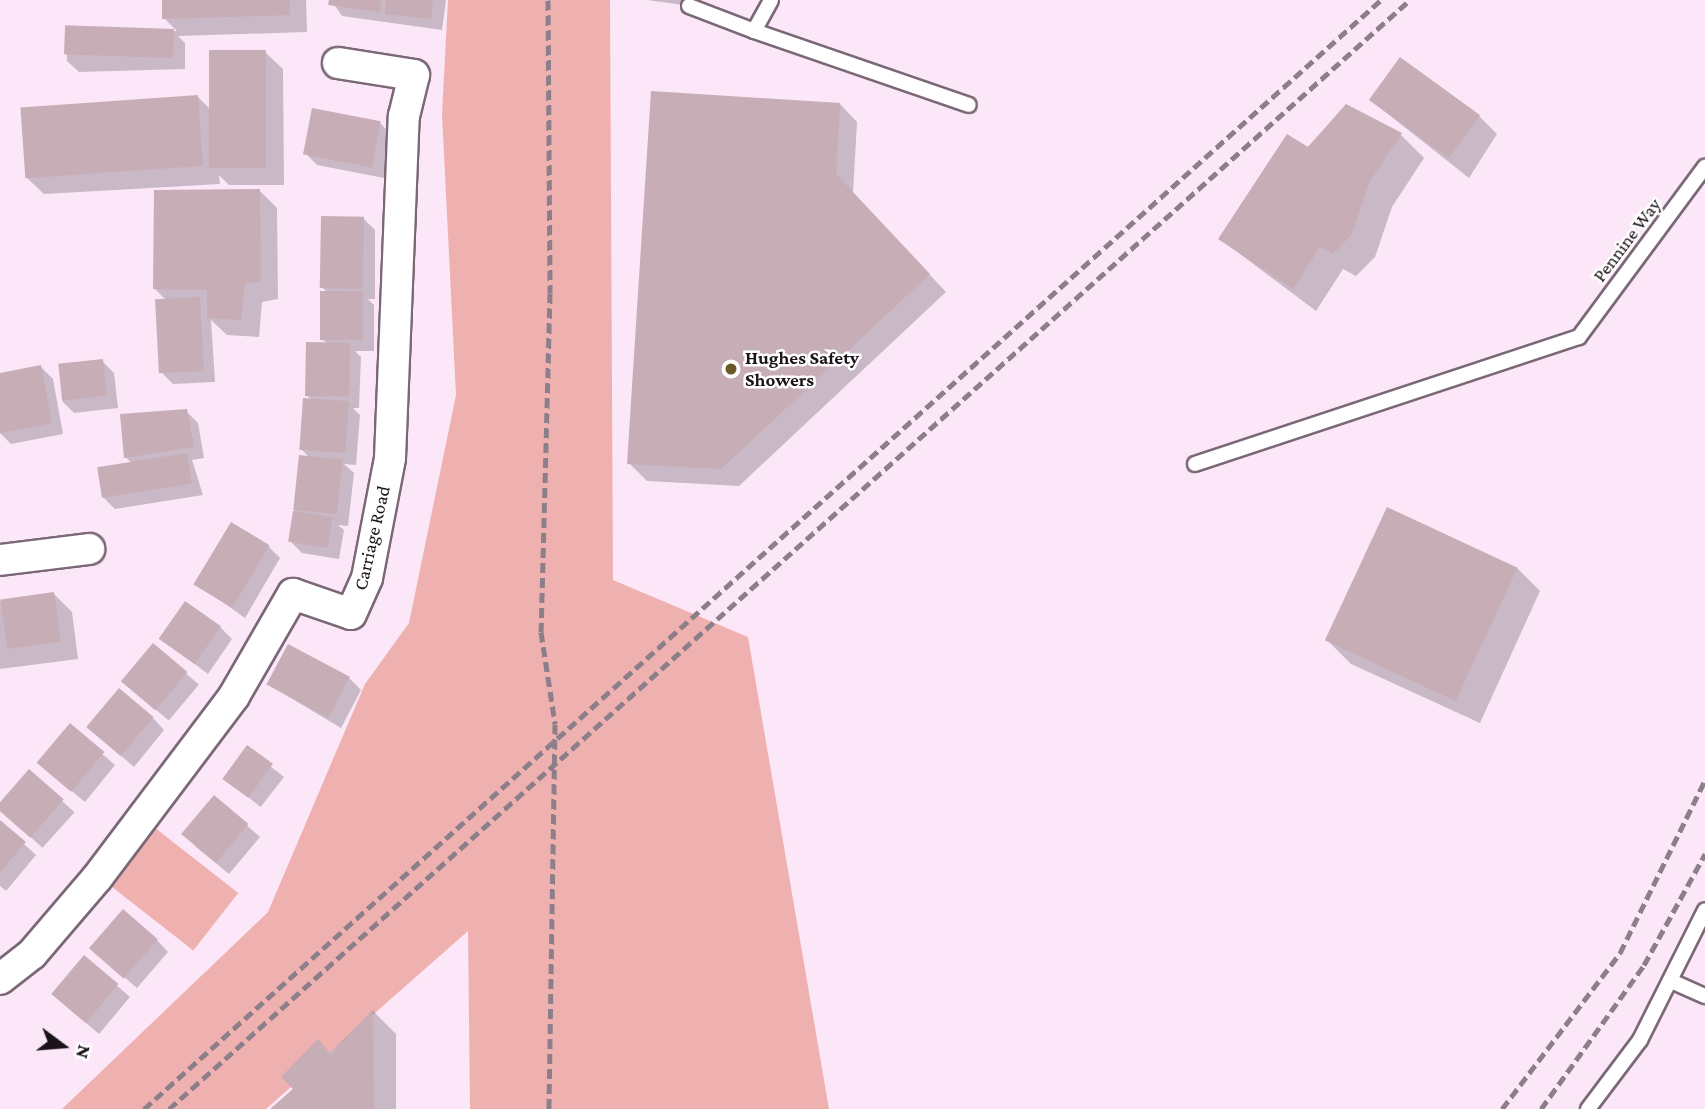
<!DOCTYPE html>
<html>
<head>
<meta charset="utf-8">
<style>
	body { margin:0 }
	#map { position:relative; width:1705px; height:1109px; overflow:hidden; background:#fce7f8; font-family:"Crimson Pro",serif }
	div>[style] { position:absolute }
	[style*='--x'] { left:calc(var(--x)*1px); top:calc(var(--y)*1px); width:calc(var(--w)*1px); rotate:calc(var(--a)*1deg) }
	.green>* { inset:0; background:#efb1af; transform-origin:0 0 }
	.shadow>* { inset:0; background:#0003; transform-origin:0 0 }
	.building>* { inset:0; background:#c7adb5; transform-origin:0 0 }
	.roads { filter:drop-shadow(2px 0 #7b6877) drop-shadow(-2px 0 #7b6877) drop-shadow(0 2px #7b6877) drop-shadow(0 -2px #7b6877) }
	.service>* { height:14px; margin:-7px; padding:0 7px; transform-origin:7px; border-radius:7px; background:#fff }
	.minor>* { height:30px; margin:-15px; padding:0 15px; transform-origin:15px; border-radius:15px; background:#fff }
	.rail>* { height:5px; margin-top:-2.5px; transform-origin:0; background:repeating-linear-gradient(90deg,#8d7f8a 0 10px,transparent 0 15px) }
	.dots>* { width:19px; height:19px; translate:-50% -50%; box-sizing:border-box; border:4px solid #fff; border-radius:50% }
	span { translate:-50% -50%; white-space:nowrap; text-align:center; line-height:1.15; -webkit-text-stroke:5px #fff; paint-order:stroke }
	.street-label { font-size:19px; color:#1a1318 }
	.poi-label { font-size:19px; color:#1a1318; font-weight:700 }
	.left { translate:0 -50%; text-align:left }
	.north { position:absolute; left:28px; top:1011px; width:70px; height:70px; -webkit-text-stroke:5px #fff; paint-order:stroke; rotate:106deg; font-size:19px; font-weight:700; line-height:28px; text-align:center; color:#1a1318 }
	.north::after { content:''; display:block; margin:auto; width:24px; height:32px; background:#1a1318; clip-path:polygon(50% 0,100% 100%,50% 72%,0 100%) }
</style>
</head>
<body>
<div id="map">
	<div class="green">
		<i style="clip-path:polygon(448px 0,610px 0,613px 580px,748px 637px,829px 1109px,470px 1109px,468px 931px,266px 1109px,62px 1109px,268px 912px,365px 684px,409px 623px,456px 395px,442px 114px)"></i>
		<i style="left:150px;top:824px;width:112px;height:73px;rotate:38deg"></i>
	</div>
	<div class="shadow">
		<i style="clip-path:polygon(163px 0,306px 0,307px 32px,178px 36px,185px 43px,185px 69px,79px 72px,67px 61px,66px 35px,177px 31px,164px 18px)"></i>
		<i style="clip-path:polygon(331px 0,446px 0,442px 30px,342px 16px)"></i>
		<i style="clip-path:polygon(647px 0,683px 0,683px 5px)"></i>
		<i style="clip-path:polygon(265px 52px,283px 69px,284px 185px,229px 185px,219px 175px,220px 184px,44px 194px,26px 177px,198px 97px,211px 110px)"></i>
		<i style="clip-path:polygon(1369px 99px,1479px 116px,1497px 134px,1469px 178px)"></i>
		<i style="clip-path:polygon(840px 104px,857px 122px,853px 193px,946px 292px,739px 486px,647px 481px,629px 463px)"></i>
		<i style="clip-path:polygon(1346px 107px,1401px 135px,1424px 158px,1392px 207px,1375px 257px,1356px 276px,1343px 269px,1316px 311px,1220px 239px)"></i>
		<i style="clip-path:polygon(380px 123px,392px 135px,384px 178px,317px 165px,305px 153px)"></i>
		<i style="clip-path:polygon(259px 190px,277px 208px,278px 299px,262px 302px,259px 337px,227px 335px,211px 320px,215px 382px,173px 384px,161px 372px,167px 301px,155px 289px)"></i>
		<i style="clip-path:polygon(363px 218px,375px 230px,375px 299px,368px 299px,374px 305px,374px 351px,355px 351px,361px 357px,359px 408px,353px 408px,360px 415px,356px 465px,344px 464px,354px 473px,348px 526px,338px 525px,344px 530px,339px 559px,302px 553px,290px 541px,301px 457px,310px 458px,301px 449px,312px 400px,306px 395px,328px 344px,322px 339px,328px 293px,322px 287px)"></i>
		<i style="clip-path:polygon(102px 361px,114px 373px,118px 408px,74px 413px,62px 401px)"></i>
		<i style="clip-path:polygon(41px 367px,53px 379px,63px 434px,11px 444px,0 433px,0 375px)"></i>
		<i style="clip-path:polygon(186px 411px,198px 423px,204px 458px,192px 460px,203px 495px,115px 509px,103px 497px,132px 464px,126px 457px)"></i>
		<i style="clip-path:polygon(268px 546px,280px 558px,245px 618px,197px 584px)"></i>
		<i style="clip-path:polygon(1517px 568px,1540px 591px,1480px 723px,1351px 664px,1328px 641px)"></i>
		<i style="clip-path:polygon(54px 594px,72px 612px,78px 659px,0 669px,0 601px)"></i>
		<i style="clip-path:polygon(220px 627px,232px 639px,208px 674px,161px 639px)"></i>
		<i style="left:153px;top:646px;width:60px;height:47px;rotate:40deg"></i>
		<i style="clip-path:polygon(349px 678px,361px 690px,341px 728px,269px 685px)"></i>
		<i style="clip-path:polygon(153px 718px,164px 730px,134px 767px,88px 727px)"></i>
		<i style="clip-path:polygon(70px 726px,115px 765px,85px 802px,51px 774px)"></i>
		<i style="left:247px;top:748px;width:47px;height:38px;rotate:38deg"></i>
		<i style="left:30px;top:772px;width:60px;height:48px;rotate:42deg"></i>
		<i style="clip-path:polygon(214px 797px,260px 837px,229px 874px,195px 846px)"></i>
		<i style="clip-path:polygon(0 822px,36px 855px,6px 891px,0 886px)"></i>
		<i style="clip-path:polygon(157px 940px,168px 952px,137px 988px,104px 960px)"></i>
		<i style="clip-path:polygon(84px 957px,130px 997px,99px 1034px,66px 1006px)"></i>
		<i style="clip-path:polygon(373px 1011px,396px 1034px,396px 1109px,272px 1109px)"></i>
	</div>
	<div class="building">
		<i style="clip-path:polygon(162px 0,290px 0,290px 15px,162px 19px)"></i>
		<i style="clip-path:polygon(329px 0,381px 0,380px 12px,328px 5px)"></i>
		<i style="clip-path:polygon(386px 0,433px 0,431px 19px,385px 14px)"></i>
		<i style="left:174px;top:29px;width:29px;height:109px;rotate:92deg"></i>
		<i style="left:209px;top:50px;width:57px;height:118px"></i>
		<i style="left:1400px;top:57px;width:99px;height:53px;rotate:36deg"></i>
		<i style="clip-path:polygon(651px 91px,840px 103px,836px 174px,930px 274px,721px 469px,627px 464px)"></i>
		<i style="left:198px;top:95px;width:71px;height:178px;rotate:86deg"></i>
		<i style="clip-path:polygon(1346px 104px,1402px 133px,1369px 183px,1352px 234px,1333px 254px,1320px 247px,1293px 289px,1218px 239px,1287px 134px,1308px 147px)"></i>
		<i style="left:312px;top:108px;width:70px;height:47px;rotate:11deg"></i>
		<i style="clip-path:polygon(260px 189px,261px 281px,245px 284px,241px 320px,207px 318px,207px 290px,153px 289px,154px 190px)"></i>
		<i style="left:321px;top:216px;width:43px;height:72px;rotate:1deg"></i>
		<i style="left:320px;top:291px;width:43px;height:49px"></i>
		<i style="left:200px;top:297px;width:74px;height:45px;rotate:87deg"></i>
		<i style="left:306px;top:342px;width:44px;height:54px;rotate:1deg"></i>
		<i style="left:103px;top:359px;width:37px;height:45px;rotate:84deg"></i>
		<i style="clip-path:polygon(41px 365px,52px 423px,0 433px,0 373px)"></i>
		<i style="left:303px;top:398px;width:46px;height:52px;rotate:4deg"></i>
		<i style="clip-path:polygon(187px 409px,194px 447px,124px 458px,120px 414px)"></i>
		<i style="left:187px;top:453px;width:31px;height:91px;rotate:81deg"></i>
		<i style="left:299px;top:455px;width:44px;height:55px;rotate:6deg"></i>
		<i style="left:1387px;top:507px;width:144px;height:147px;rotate:25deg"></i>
		<i style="left:293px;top:511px;width:40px;height:31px;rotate:9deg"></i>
		<i style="left:231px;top:522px;width:45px;height:73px;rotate:31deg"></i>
		<i style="left:54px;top:592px;width:50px;height:54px;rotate:82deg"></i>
		<i style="left:185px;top:601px;width:44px;height:46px;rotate:35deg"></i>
		<i style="left:153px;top:643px;width:45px;height:50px;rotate:40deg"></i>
		<i style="left:288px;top:644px;width:70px;height:46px;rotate:28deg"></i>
		<i style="left:119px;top:688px;width:45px;height:51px;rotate:40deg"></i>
		<i style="left:70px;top:723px;width:45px;height:52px;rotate:40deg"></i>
		<i style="left:247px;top:745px;width:32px;height:42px;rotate:36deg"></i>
		<i style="left:29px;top:769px;width:46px;height:51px;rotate:41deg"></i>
		<i style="left:214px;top:795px;width:45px;height:51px;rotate:40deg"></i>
		<i style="clip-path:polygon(0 820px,26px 842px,0 872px)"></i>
		<i style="left:123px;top:909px;width:46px;height:52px;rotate:41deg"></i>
		<i style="left:84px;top:955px;width:45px;height:51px;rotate:40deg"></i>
		<i style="clip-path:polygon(373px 1009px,374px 1109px,270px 1109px,293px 1089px,281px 1077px,318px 1039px,331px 1054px)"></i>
	</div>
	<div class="roads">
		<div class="service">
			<i style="--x:689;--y:6;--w:70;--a:21"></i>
			<i style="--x:754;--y:31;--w:35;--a:-61"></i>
			<i style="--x:754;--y:31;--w:227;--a:19"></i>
			<i style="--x:1195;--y:464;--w:404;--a:-18.3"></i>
			<i style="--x:1579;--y:337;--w:212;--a:-53.5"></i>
			<i style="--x:1671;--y:981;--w:37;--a:24"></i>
			<i style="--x:1588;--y:1109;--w:86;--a:-53"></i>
			<i style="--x:1640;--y:1040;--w:145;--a:-63.4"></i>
		</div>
		<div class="minor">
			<i style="--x:0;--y:560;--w:90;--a:-7"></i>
			<i style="--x:0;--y:979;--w:41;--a:-38"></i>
			<i style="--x:32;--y:954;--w:100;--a:-49.5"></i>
			<i style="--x:97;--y:878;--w:228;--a:-53"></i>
			<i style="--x:234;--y:696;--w:118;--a:-60"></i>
			<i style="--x:293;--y:594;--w:61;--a:19"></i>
			<i style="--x:351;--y:614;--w:39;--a:-66"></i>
			<i style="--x:367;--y:578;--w:122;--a:-79.1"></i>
			<i style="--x:390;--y:458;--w:342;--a:-87.7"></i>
			<i style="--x:404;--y:116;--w:42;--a:-76.3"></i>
			<i style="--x:414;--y:75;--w:77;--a:-171"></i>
		</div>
	</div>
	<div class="rail">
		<i style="--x:548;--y:0;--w:293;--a:89.6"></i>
		<i style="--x:550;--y:293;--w:339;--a:91.5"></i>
		<i style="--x:541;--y:632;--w:93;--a:81.3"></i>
		<i style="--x:555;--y:724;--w:385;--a:90.9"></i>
		<i style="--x:144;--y:1109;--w:1661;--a:-41.88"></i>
		<i style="--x:169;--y:1109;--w:1664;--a:-41.79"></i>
		<i style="--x:1502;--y:1109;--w:196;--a:-52.9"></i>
		<i style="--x:1620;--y:953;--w:193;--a:-63.8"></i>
		<i style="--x:1541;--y:1109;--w:177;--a:-54.4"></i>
		<i style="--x:1644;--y:965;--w:127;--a:-61.2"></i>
	</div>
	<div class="dots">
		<i style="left:731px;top:369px;background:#685926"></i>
	</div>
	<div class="street-label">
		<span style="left:1627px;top:240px;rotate:-53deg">Pennine Way</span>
		<span style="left:372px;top:538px;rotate:-77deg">Carriage Road</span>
	</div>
	<div class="poi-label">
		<span class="left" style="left:745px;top:369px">Hughes Safety<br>Showers</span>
	</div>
	<div class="north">N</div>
</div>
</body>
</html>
